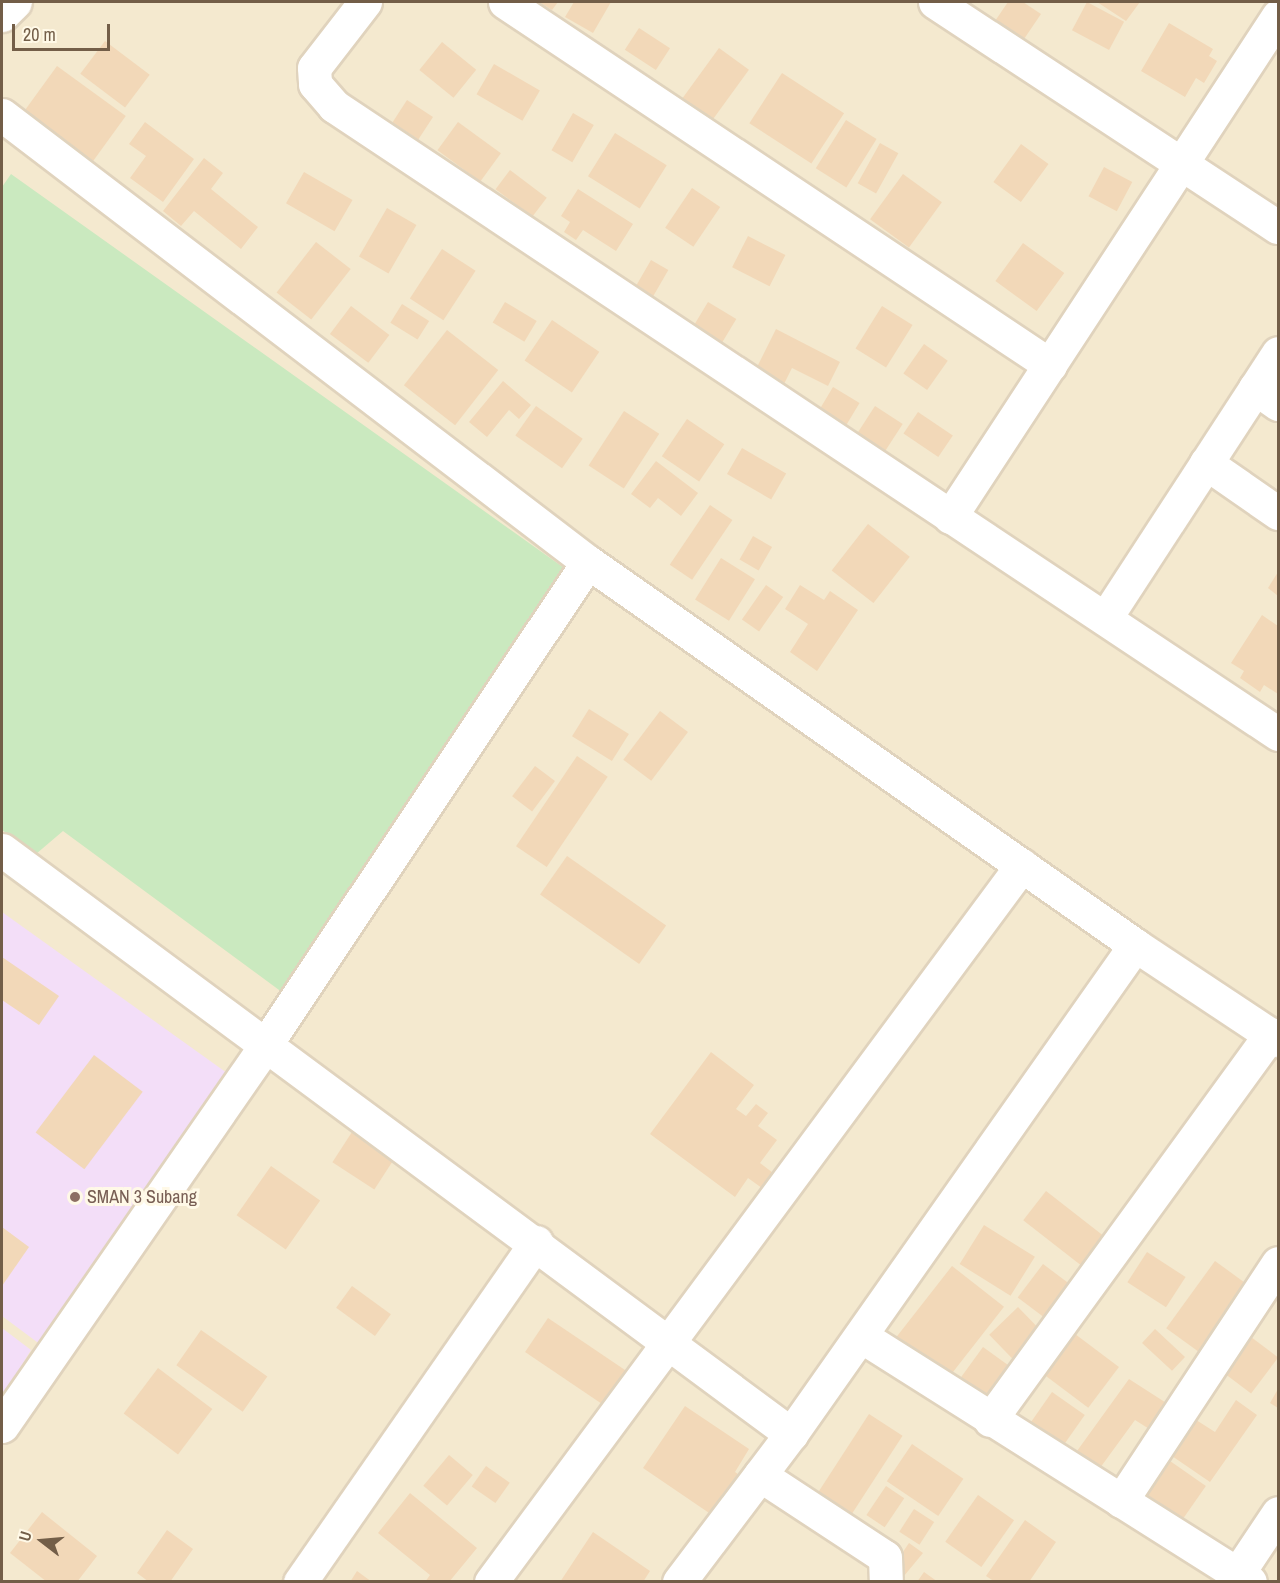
<!DOCTYPE html>
<html>
<head>
<meta charset="utf-8">
<style>
	body { margin:0 }
	#map { position:relative; width:1280px; height:1583px; overflow:hidden; background:#fcf6e1; font-family:"Archivo Narrow",sans-serif }
	div>[style] { position:absolute }
	[style*='--x'] { left:calc(var(--x)*1px); top:calc(var(--y)*1px); width:calc(var(--w)*1px); rotate:calc(var(--a)*1deg) }
	.residential>* { inset:0; background:#f4e9cf; transform-origin:0 0 }
	.education>* { inset:0; background:#f3def8 }
	.green>* { inset:0; background:#cae9bf }
	.building>* { inset:0; background:#f2d8b8; transform-origin:0 0 }
	.roads { filter:drop-shadow(2px 0 #e0d3bd) drop-shadow(-2px 0 #e0d3bd) drop-shadow(0 2px #e0d3bd) drop-shadow(0 -2px #e0d3bd) }
	.minor>* { height:33px; margin:-16.5px; padding:0 16.5px; transform-origin:16.5px; border-radius:16.5px; background:#fff }
	.dots>* { width:16px; height:16px; translate:-50% -50%; box-sizing:border-box; border:3px solid #fff9e7; border-radius:50% }
	span { translate:-50% -50%; white-space:nowrap; text-align:center; line-height:1.15; -webkit-text-stroke:6px #fff9e7; paint-order:stroke }
	.education-label { font-size:18px; color:#785e54 }
	.left { translate:0 -50%; text-align:left }
	.frame { position:absolute; inset:0; border:3px solid #735e48; pointer-events:none }
	.north { position:absolute; left:12px; top:1511px; width:60px; height:60px; -webkit-text-stroke:4px #fff9e7; paint-order:stroke; rotate:286deg; font-size:16px; font-weight:700; line-height:24px; text-align:center; color:#735e48 }
	.north::after { content:''; display:block; margin:auto; width:21px; height:27px; background:#735e48; clip-path:polygon(50% 0,100% 100%,50% 72%,0 100%) }
	.scale { position:absolute; left:12px; top:24px; width:98px; height:27px; box-sizing:border-box; border:3px solid #735e48; border-top:0; padding-left:8px; font-size:18px; line-height:21px; white-space:nowrap; color:#735e48; -webkit-text-stroke:4px #fff9e7; paint-order:stroke }
</style>
</head>
<body>
<div id="map">
	<div class="residential">
		<i style="left:2px;top:2px;width:1276px;height:1579px"></i>
	</div>
	<div class="education">
		<i style="clip-path:polygon(2px 912px,234px 1078px,41px 1345px,2px 1316px)"></i>
		<i style="clip-path:polygon(2px 1328px,31px 1350px,2px 1398px)"></i>
	</div>
	<div class="green">
		<i style="clip-path:polygon(11px 174px,574px 575px,294px 1001px,63px 831px,36px 854px,2px 830px,2px 187px)"></i>
	</div>
	<div class="building">
		<i style="clip-path:polygon(539px 2px,558px 2px,552px 10px)"></i>
		<i style="clip-path:polygon(574px 2px,611px 2px,593px 33px,565px 17px)"></i>
		<i style="clip-path:polygon(1008px 2px,1023px 2px,1041px 14px,1024px 39px,995px 21px)"></i>
		<i style="left:1087px;top:2px;width:42px;height:32px;rotate:28deg"></i>
		<i style="clip-path:polygon(1097px 2px,1140px 2px,1126px 21px)"></i>
		<i style="clip-path:polygon(1169px 23px,1213px 49px,1209px 56px,1217px 61px,1204px 83px,1196px 78px,1185px 97px,1141px 71px)"></i>
		<i style="left:639px;top:28px;width:37px;height:26px;rotate:33deg"></i>
		<i style="left:105px;top:41px;width:56px;height:41px;rotate:37deg"></i>
		<i style="left:442px;top:42px;width:44px;height:36px;rotate:39deg"></i>
		<i style="left:719px;top:48px;width:37px;height:64px;rotate:36deg"></i>
		<i style="left:494px;top:64px;width:53px;height:35px;rotate:30deg"></i>
		<i style="left:57px;top:66px;width:85px;height:58px;rotate:36deg"></i>
		<i style="left:782px;top:73px;width:74px;height:60px;rotate:33deg"></i>
		<i style="left:407px;top:100px;width:31px;height:27px;rotate:33deg"></i>
		<i style="left:573px;top:113px;width:24px;height:43px;rotate:30deg"></i>
		<i style="left:846px;top:120px;width:36px;height:57px;rotate:32deg"></i>
		<i style="clip-path:polygon(145px 122px,194px 159px,163px 202px,130px 178px,146px 156px,129px 144px)"></i>
		<i style="left:458px;top:122px;width:53px;height:35px;rotate:36deg"></i>
		<i style="left:615px;top:133px;width:61px;height:51px;rotate:32deg"></i>
		<i style="left:880px;top:143px;width:21px;height:46px;rotate:29deg"></i>
		<i style="left:1021px;top:144px;width:34px;height:47px;rotate:36deg"></i>
		<i style="clip-path:polygon(204px 158px,223px 173px,211px 189px,258px 227px,241px 249px,194px 211px,181px 226px,163px 211px)"></i>
		<i style="left:1104px;top:167px;width:32px;height:33px;rotate:28deg"></i>
		<i style="left:510px;top:170px;width:46px;height:24px;rotate:37deg"></i>
		<i style="left:304px;top:172px;width:56px;height:36px;rotate:30deg"></i>
		<i style="left:903px;top:174px;width:48px;height:56px;rotate:36deg"></i>
		<i style="left:692px;top:188px;width:34px;height:48px;rotate:34deg"></i>
		<i style="clip-path:polygon(578px 189px,633px 224px,616px 251px,583px 230px,576px 240px,564px 232px,570px 222px,561px 216px)"></i>
		<i style="left:387px;top:208px;width:34px;height:56px;rotate:30deg"></i>
		<i style="left:748px;top:236px;width:42px;height:35px;rotate:27deg"></i>
		<i style="left:316px;top:242px;width:44px;height:64px;rotate:38deg"></i>
		<i style="left:1023px;top:243px;width:51px;height:47px;rotate:36deg"></i>
		<i style="left:442px;top:249px;width:40px;height:59px;rotate:33deg"></i>
		<i style="left:651px;top:260px;width:20px;height:37px;rotate:30deg"></i>
		<i style="left:505px;top:302px;width:37px;height:24px;rotate:31deg"></i>
		<i style="left:708px;top:302px;width:33px;height:31px;rotate:31deg"></i>
		<i style="left:402px;top:304px;width:32px;height:22px;rotate:32deg"></i>
		<i style="left:351px;top:306px;width:48px;height:35px;rotate:37deg"></i>
		<i style="left:882px;top:306px;width:36px;height:50px;rotate:32deg"></i>
		<i style="left:552px;top:320px;width:57px;height:49px;rotate:34deg"></i>
		<i style="clip-path:polygon(776px 329px,840px 362px,828px 386px,792px 368px,781px 390px,753px 375px)"></i>
		<i style="left:447px;top:330px;width:65px;height:70px;rotate:38deg"></i>
		<i style="left:924px;top:344px;width:29px;height:36px;rotate:35deg"></i>
		<i style="clip-path:polygon(503px 381px,531px 405px,519px 419px,509px 410px,487px 437px,469px 422px)"></i>
		<i style="left:833px;top:387px;width:31px;height:27px;rotate:31deg"></i>
		<i style="left:536px;top:406px;width:57px;height:36px;rotate:35deg"></i>
		<i style="left:875px;top:406px;width:33px;height:39px;rotate:33deg"></i>
		<i style="left:624px;top:411px;width:42px;height:65px;rotate:33deg"></i>
		<i style="left:918px;top:412px;width:42px;height:26px;rotate:34deg"></i>
		<i style="left:687px;top:419px;width:45px;height:45px;rotate:34deg"></i>
		<i style="left:742px;top:448px;width:51px;height:30px;rotate:30deg"></i>
		<i style="clip-path:polygon(656px 461px,698px 493px,681px 516px,658px 498px,650px 508px,631px 494px)"></i>
		<i style="left:710px;top:505px;width:27px;height:72px;rotate:34deg"></i>
		<i style="left:868px;top:524px;width:53px;height:59px;rotate:38deg"></i>
		<i style="left:753px;top:536px;width:22px;height:27px;rotate:30deg"></i>
		<i style="left:721px;top:558px;width:40px;height:49px;rotate:32deg"></i>
		<i style="clip-path:polygon(1278px 572px,1278px 596px,1268px 588px)"></i>
		<i style="left:766px;top:585px;width:21px;height:42px;rotate:35deg"></i>
		<i style="clip-path:polygon(800px 585px,824px 600px,830px 591px,858px 610px,817px 671px,790px 652px,808px 624px,785px 609px)"></i>
		<i style="clip-path:polygon(1262px 615px,1278px 626px,1278px 694px,1264px 685px,1260px 692px,1240px 678px,1244px 671px,1231px 663px)"></i>
		<i style="left:589px;top:709px;width:47px;height:32px;rotate:32deg"></i>
		<i style="left:660px;top:711px;width:35px;height:61px;rotate:37deg"></i>
		<i style="left:577px;top:756px;width:37px;height:109px;rotate:34deg"></i>
		<i style="left:535px;top:766px;width:25px;height:38px;rotate:37deg"></i>
		<i style="left:567px;top:856px;width:121px;height:47px;rotate:35deg"></i>
		<i style="clip-path:polygon(2px 957px,59px 996px,39px 1025px,2px 1000px)"></i>
		<i style="clip-path:polygon(711px 1052px,754px 1085px,736px 1109px,746px 1116px,756px 1104px,768px 1113px,758px 1126px,777px 1140px,760px 1163px,777px 1176px,766px 1191px,748px 1178px,735px 1197px,650px 1134px)"></i>
		<i style="left:94px;top:1055px;width:61px;height:97px;rotate:37deg"></i>
		<i style="left:352px;top:1132px;width:50px;height:36px;rotate:33deg"></i>
		<i style="left:271px;top:1166px;width:60px;height:60px;rotate:35deg"></i>
		<i style="left:1046px;top:1191px;width:83px;height:37px;rotate:38deg"></i>
		<i style="left:984px;top:1225px;width:60px;height:46px;rotate:32deg"></i>
		<i style="clip-path:polygon(2px 1227px,29px 1247px,2px 1286px)"></i>
		<i style="left:1147px;top:1252px;width:46px;height:36px;rotate:33deg"></i>
		<i style="left:1215px;top:1261px;width:47px;height:83px;rotate:36deg"></i>
		<i style="left:1043px;top:1264px;width:40px;height:42px;rotate:37deg"></i>
		<i style="left:952px;top:1266px;width:66px;height:95px;rotate:38deg"></i>
		<i style="left:352px;top:1286px;width:48px;height:27px;rotate:36deg"></i>
		<i style="left:1018px;top:1307px;width:39px;height:40px;rotate:46deg"></i>
		<i style="left:548px;top:1318px;width:96px;height:41px;rotate:34deg"></i>
		<i style="left:1155px;top:1329px;width:41px;height:19px;rotate:43deg"></i>
		<i style="left:201px;top:1330px;width:81px;height:43px;rotate:35deg"></i>
		<i style="left:1075px;top:1334px;width:55px;height:51px;rotate:37deg"></i>
		<i style="left:1251px;top:1337px;width:34px;height:45px;rotate:37deg"></i>
		<i style="left:983px;top:1347px;width:41px;height:51px;rotate:36deg"></i>
		<i style="left:158px;top:1368px;width:68px;height:57px;rotate:37deg"></i>
		<i style="clip-path:polygon(1129px 1379px,1171px 1406px,1154px 1432px,1135px 1420px,1100px 1468px,1077px 1451px)"></i>
		<i style="clip-path:polygon(1278px 1389px,1278px 1408px,1270px 1403px)"></i>
		<i style="left:1052px;top:1392px;width:40px;height:42px;rotate:35deg"></i>
		<i style="clip-path:polygon(1236px 1400px,1257px 1415px,1210px 1482px,1169px 1454px,1193px 1418px,1215px 1432px)"></i>
		<i style="clip-path:polygon(685px 1406px,749px 1449px,735px 1472px,742px 1477px,715px 1517px,643px 1468px)"></i>
		<i style="left:869px;top:1414px;width:40px;height:95px;rotate:33deg"></i>
		<i style="left:912px;top:1444px;width:62px;height:45px;rotate:34deg"></i>
		<i style="left:1160px;top:1454px;width:56px;height:52px;rotate:35deg"></i>
		<i style="left:449px;top:1455px;width:31px;height:40px;rotate:40deg"></i>
		<i style="left:486px;top:1466px;width:29px;height:25px;rotate:35deg"></i>
		<i style="left:886px;top:1486px;width:22px;height:35px;rotate:34deg"></i>
		<i style="clip-path:polygon(410px 1493px,477px 1548px,449px 1582px,425px 1582px,430px 1575px,378px 1533px)"></i>
		<i style="left:978px;top:1495px;width:44px;height:57px;rotate:35deg"></i>
		<i style="left:914px;top:1509px;width:24px;height:27px;rotate:33deg"></i>
		<i style="clip-path:polygon(42px 1512px,97px 1556px,77px 1582px,47px 1582px,10px 1553px)"></i>
		<i style="clip-path:polygon(1025px 1520px,1056px 1542px,1029px 1582px,995px 1582px,986px 1576px)"></i>
		<i style="clip-path:polygon(167px 1530px,193px 1549px,170px 1582px,149px 1582px,137px 1573px)"></i>
		<i style="clip-path:polygon(593px 1532px,650px 1571px,643px 1582px,560px 1582px)"></i>
		<i style="clip-path:polygon(909px 1543px,923px 1553px,899px 1582px,888px 1574px)"></i>
		<i style="clip-path:polygon(357px 1571px,372px 1582px,350px 1582px)"></i>
		<i style="clip-path:polygon(924px 1572px,938px 1582px,917px 1582px)"></i>
	</div>
	<div class="roads">
		<div class="minor">
			<i style="--x:365;--y:2;--w:83;--a:127.7"></i>
			<i style="--x:314;--y:68;--w:16;--a:86"></i>
			<i style="--x:315;--y:84;--w:29;--a:49"></i>
			<i style="--x:334;--y:106;--w:1134;--a:33.63"></i>
			<i style="--x:505;--y:2;--w:655;--a:33.67"></i>
			<i style="--x:935;--y:2;--w:410;--a:33.3"></i>
			<i style="--x:2;--y:15;--w:18;--a:-45"></i>
			<i style="--x:2;--y:115;--w:737;--a:37.34"></i>
			<i style="--x:588;--y:562;--w:668;--a:35"></i>
			<i style="--x:1135;--y:945;--w:172;--a:33.6"></i>
			<i style="--x:1255;--y:388;--w:28;--a:35"></i>
			<i style="--x:1206;--y:463;--w:88;--a:34.8"></i>
			<i style="--x:950;--y:517;--w:599;--a:-56.79"></i>
			<i style="--x:1106;--y:617;--w:315;--a:-56.9"></i>
			<i style="--x:2;--y:850;--w:982;--a:36.51"></i>
			<i style="--x:861;--y:1336;--w:460;--a:32.3"></i>
			<i style="--x:990;--y:1420;--w:477;--a:-54"></i>
			<i style="--x:2;--y:1426;--w:461;--a:-55.3"></i>
			<i style="--x:264;--y:1047;--w:583;--a:-56.26"></i>
			<i style="--x:760;--y:1475;--w:149;--a:33.3"></i>
			<i style="--x:885;--y:1557;--w:25;--a:88"></i>
			<i style="--x:1121;--y:1501;--w:285;--a:-56.6"></i>
			<i style="--x:1238;--y:1573;--w:72;--a:-56.3"></i>
			<i style="--x:300;--y:1582;--w:414;--a:-55.2"></i>
			<i style="--x:491;--y:1582;--w:892;--a:-53.48"></i>
			<i style="--x:679;--y:1582;--w:186;--a:-52.9"></i>
			<i style="--x:791;--y:1434;--w:598;--a:-54.87"></i>
		</div>
	</div>
	<div class="dots">
		<i style="left:75px;top:1197px;background:#8d6e63"></i>
	</div>
	<div class="education-label">
		<span class="left" style="left:87px;top:1197px">SMAN 3 Subang</span>
	</div>
	<div class="frame"></div>
	<div class="north">U</div>
	<div class="scale">20 m</div>
</div>
</body>
</html>
